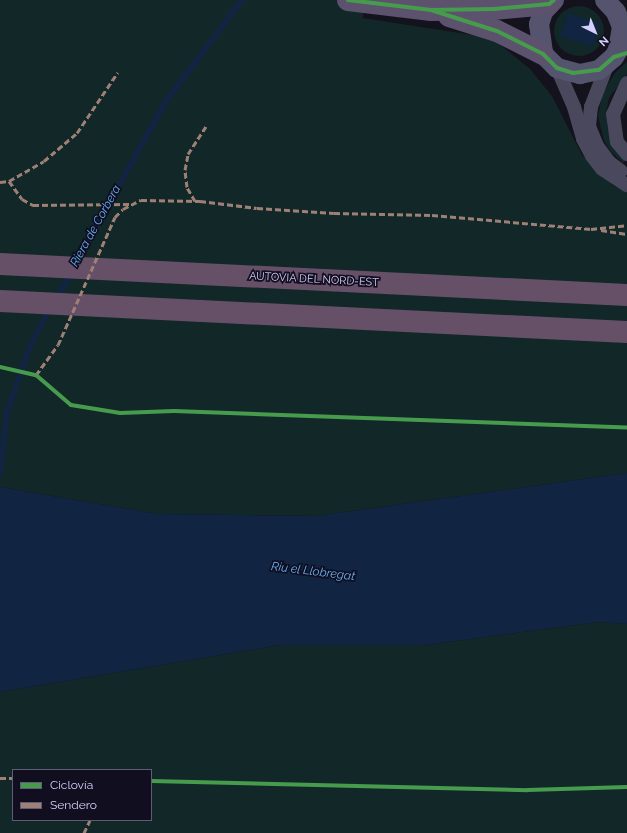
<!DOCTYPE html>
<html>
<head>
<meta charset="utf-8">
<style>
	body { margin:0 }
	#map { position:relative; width:627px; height:833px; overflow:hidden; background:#14121c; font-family:Raleway,sans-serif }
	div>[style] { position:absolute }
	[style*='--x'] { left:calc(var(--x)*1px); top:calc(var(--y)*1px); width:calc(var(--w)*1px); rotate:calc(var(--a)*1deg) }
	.green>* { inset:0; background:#122727 }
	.round { border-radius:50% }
	.water>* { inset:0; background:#112442; transform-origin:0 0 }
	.stream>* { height:5.5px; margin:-2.75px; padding:0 2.75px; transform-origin:2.75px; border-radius:2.75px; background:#112442 }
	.street>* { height:14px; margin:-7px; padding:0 7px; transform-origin:7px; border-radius:7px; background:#49485c }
	.secondary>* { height:20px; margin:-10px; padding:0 10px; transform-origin:10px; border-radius:10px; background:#55546f }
	.primary>* { height:22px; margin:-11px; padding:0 11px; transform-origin:11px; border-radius:11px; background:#5c526d }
	.highway>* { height:22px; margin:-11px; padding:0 11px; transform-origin:11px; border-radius:11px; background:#655067 }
	.quiet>* { height:3px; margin-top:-1.5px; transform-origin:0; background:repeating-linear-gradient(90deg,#9e8076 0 6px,transparent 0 9px) }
	.cycleway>* { height:4px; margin:-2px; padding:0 2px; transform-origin:2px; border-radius:2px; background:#469c4c }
	span { translate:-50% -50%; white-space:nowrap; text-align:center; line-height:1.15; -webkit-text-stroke:3.5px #110e20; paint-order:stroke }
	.street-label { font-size:11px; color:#d5d0fc }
	.water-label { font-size:12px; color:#65b2f5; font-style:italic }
	.legend { position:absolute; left:12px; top:769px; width:140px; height:52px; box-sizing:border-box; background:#110e20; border:1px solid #5f5c78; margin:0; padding:5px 7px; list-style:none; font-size:12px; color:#d5d0fc }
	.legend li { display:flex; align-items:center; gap:8px; height:20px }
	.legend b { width:20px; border:1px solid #5f5c78 }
	.north { position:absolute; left:575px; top:12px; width:40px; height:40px; -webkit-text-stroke:3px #110e20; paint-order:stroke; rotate:137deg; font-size:11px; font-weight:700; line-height:16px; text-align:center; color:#d5d0fc }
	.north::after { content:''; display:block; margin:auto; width:14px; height:18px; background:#d5d0fc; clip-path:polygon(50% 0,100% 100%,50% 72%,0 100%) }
</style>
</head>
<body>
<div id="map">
	<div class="green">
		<i style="clip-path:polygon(0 0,365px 0,363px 18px,492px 38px,530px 69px,552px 96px,582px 155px,614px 186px,627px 191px,627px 473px,316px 516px,158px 514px,0 487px)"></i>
		<i class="round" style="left:554px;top:6px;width:50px;height:50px"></i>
		<i style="clip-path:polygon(627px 62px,627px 74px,609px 98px,606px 112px,608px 131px,614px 147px,625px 161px,623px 163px,611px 152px,604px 141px,598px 116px,603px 92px,615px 73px)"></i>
		<i style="clip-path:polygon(evenodd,598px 622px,627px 624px,627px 833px,0 833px,0 692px,280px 645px,425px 645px,598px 622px,13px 770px,151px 770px,151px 820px,13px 820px,13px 770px)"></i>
	</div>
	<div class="water">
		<i style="left:568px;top:13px;width:34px;height:24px;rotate:19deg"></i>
		<i style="clip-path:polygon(627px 473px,627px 624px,598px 622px,425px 645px,280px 645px,0 692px,0 487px,158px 514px,316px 516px)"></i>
	</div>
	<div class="stream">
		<i style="--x:76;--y:263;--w:185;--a:-60.9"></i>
		<i style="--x:166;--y:101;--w:126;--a:-53"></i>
		<i style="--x:57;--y:298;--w:29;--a:-61"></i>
		<i style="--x:0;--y:474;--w:62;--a:-83.6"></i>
		<i style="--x:7;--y:412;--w:72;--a:-70.6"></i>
		<i style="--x:31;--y:344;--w:40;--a:-62"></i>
	</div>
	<div class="street">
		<i style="--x:608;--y:63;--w:47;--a:111.1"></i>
		<i style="--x:591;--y:107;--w:19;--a:96"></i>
		<i style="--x:589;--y:126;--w:22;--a:68"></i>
		<i style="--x:597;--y:146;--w:20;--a:53"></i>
		<i style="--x:609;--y:162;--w:15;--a:37"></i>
		<i style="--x:557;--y:68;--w:43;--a:66.4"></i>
		<i style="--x:574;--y:107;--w:33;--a:74"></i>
		<i style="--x:583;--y:139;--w:19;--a:62"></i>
		<i style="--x:592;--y:156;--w:16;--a:52"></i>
		<i style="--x:602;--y:169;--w:30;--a:33"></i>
		<i style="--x:627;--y:83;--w:34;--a:114"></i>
		<i style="--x:613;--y:114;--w:28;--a:82"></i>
		<i style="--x:617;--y:142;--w:16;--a:50"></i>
	</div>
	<div class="secondary">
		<i style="--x:554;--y:0;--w:16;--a:133"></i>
		<i style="--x:543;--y:12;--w:13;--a:108"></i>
		<i style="--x:539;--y:24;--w:30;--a:82"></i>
		<i style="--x:543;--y:54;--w:20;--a:45"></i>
		<i style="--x:557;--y:68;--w:24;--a:15"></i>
		<i style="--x:580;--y:74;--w:19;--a:-12"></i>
		<i style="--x:599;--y:70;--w:20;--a:-41"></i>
		<i style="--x:614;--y:57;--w:8;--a:-60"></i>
		<i style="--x:618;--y:50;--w:23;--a:-80"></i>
		<i style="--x:622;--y:27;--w:16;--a:-112"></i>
		<i style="--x:616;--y:12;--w:16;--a:-133"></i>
	</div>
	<div class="primary">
		<i style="--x:348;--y:0;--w:84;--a:6.9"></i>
		<i style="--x:431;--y:10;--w:63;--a:-0.9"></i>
		<i style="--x:494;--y:9;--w:55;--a:-5.2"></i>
		<i style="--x:449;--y:16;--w:50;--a:17.4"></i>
		<i style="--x:497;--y:31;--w:51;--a:26.6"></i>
	</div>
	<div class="highway">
		<i style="--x:0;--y:264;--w:628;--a:2.83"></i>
		<i style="--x:0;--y:301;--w:628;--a:2.83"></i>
	</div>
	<div class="quiet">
		<i style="--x:9;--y:181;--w:40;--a:-29.7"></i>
		<i style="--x:44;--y:161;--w:43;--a:-40.3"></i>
		<i style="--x:77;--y:133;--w:73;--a:-56.1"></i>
		<i style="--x:0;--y:182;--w:9;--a:-6"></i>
		<i style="--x:9;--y:181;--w:22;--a:54"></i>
		<i style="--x:22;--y:199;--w:13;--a:29"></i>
		<i style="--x:33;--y:205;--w:98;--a:-0.6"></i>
		<i style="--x:195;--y:201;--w:16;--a:-120"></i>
		<i style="--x:187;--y:187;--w:17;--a:-97"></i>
		<i style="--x:185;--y:170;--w:16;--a:-79"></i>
		<i style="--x:188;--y:154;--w:33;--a:-57"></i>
		<i style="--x:601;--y:230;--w:26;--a:9"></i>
		<i style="--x:36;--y:375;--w:37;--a:-54"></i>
		<i style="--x:58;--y:345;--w:140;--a:-66"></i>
		<i style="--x:115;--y:217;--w:11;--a:-45"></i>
		<i style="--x:123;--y:209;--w:20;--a:-27"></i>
		<i style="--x:141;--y:200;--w:59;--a:1"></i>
		<i style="--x:200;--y:201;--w:57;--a:7"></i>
		<i style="--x:257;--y:208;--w:77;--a:3.7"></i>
		<i style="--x:334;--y:213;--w:98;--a:1.2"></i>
		<i style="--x:432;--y:215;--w:160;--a:5"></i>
		<i style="--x:591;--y:229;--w:36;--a:-6"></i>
		<i style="--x:0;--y:778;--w:13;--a:0"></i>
		<i style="--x:84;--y:833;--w:14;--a:-65"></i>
	</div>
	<div class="cycleway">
		<i style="--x:348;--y:0;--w:84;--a:6.9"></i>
		<i style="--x:431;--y:10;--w:63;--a:-0.9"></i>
		<i style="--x:494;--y:9;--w:55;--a:-5.2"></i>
		<i style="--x:549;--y:4;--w:6;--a:-39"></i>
		<i style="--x:431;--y:10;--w:69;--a:17.7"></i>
		<i style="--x:497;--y:31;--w:51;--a:26.6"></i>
		<i style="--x:543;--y:54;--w:20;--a:45"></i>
		<i style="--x:557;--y:68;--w:17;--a:17"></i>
		<i style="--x:573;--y:73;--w:26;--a:-7"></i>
		<i style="--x:599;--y:70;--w:20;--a:-41"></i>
		<i style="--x:614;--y:57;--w:14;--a:-17"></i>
		<i style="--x:0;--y:367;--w:37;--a:13"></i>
		<i style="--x:36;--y:375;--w:46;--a:40.6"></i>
		<i style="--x:71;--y:405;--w:50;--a:9.3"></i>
		<i style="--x:120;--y:413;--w:54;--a:-2.1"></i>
		<i style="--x:174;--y:411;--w:453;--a:2.1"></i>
		<i style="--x:151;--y:781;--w:377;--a:1.4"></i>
		<i style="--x:528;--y:790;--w:99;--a:-1.7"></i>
	</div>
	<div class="street-label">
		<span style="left:314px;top:280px;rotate:3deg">AUTOVIA DEL NORD-EST</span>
	</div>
	<div class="water-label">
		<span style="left:96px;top:226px;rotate:-61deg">Riera de Corbera</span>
		<span style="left:313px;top:572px;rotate:7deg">Riu el Llobregat</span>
	</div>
	<ul class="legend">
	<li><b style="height:5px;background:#469c4c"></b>Ciclovía</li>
	<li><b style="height:5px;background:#9e8076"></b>Sendero</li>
	</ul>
	<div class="north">N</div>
</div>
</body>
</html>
